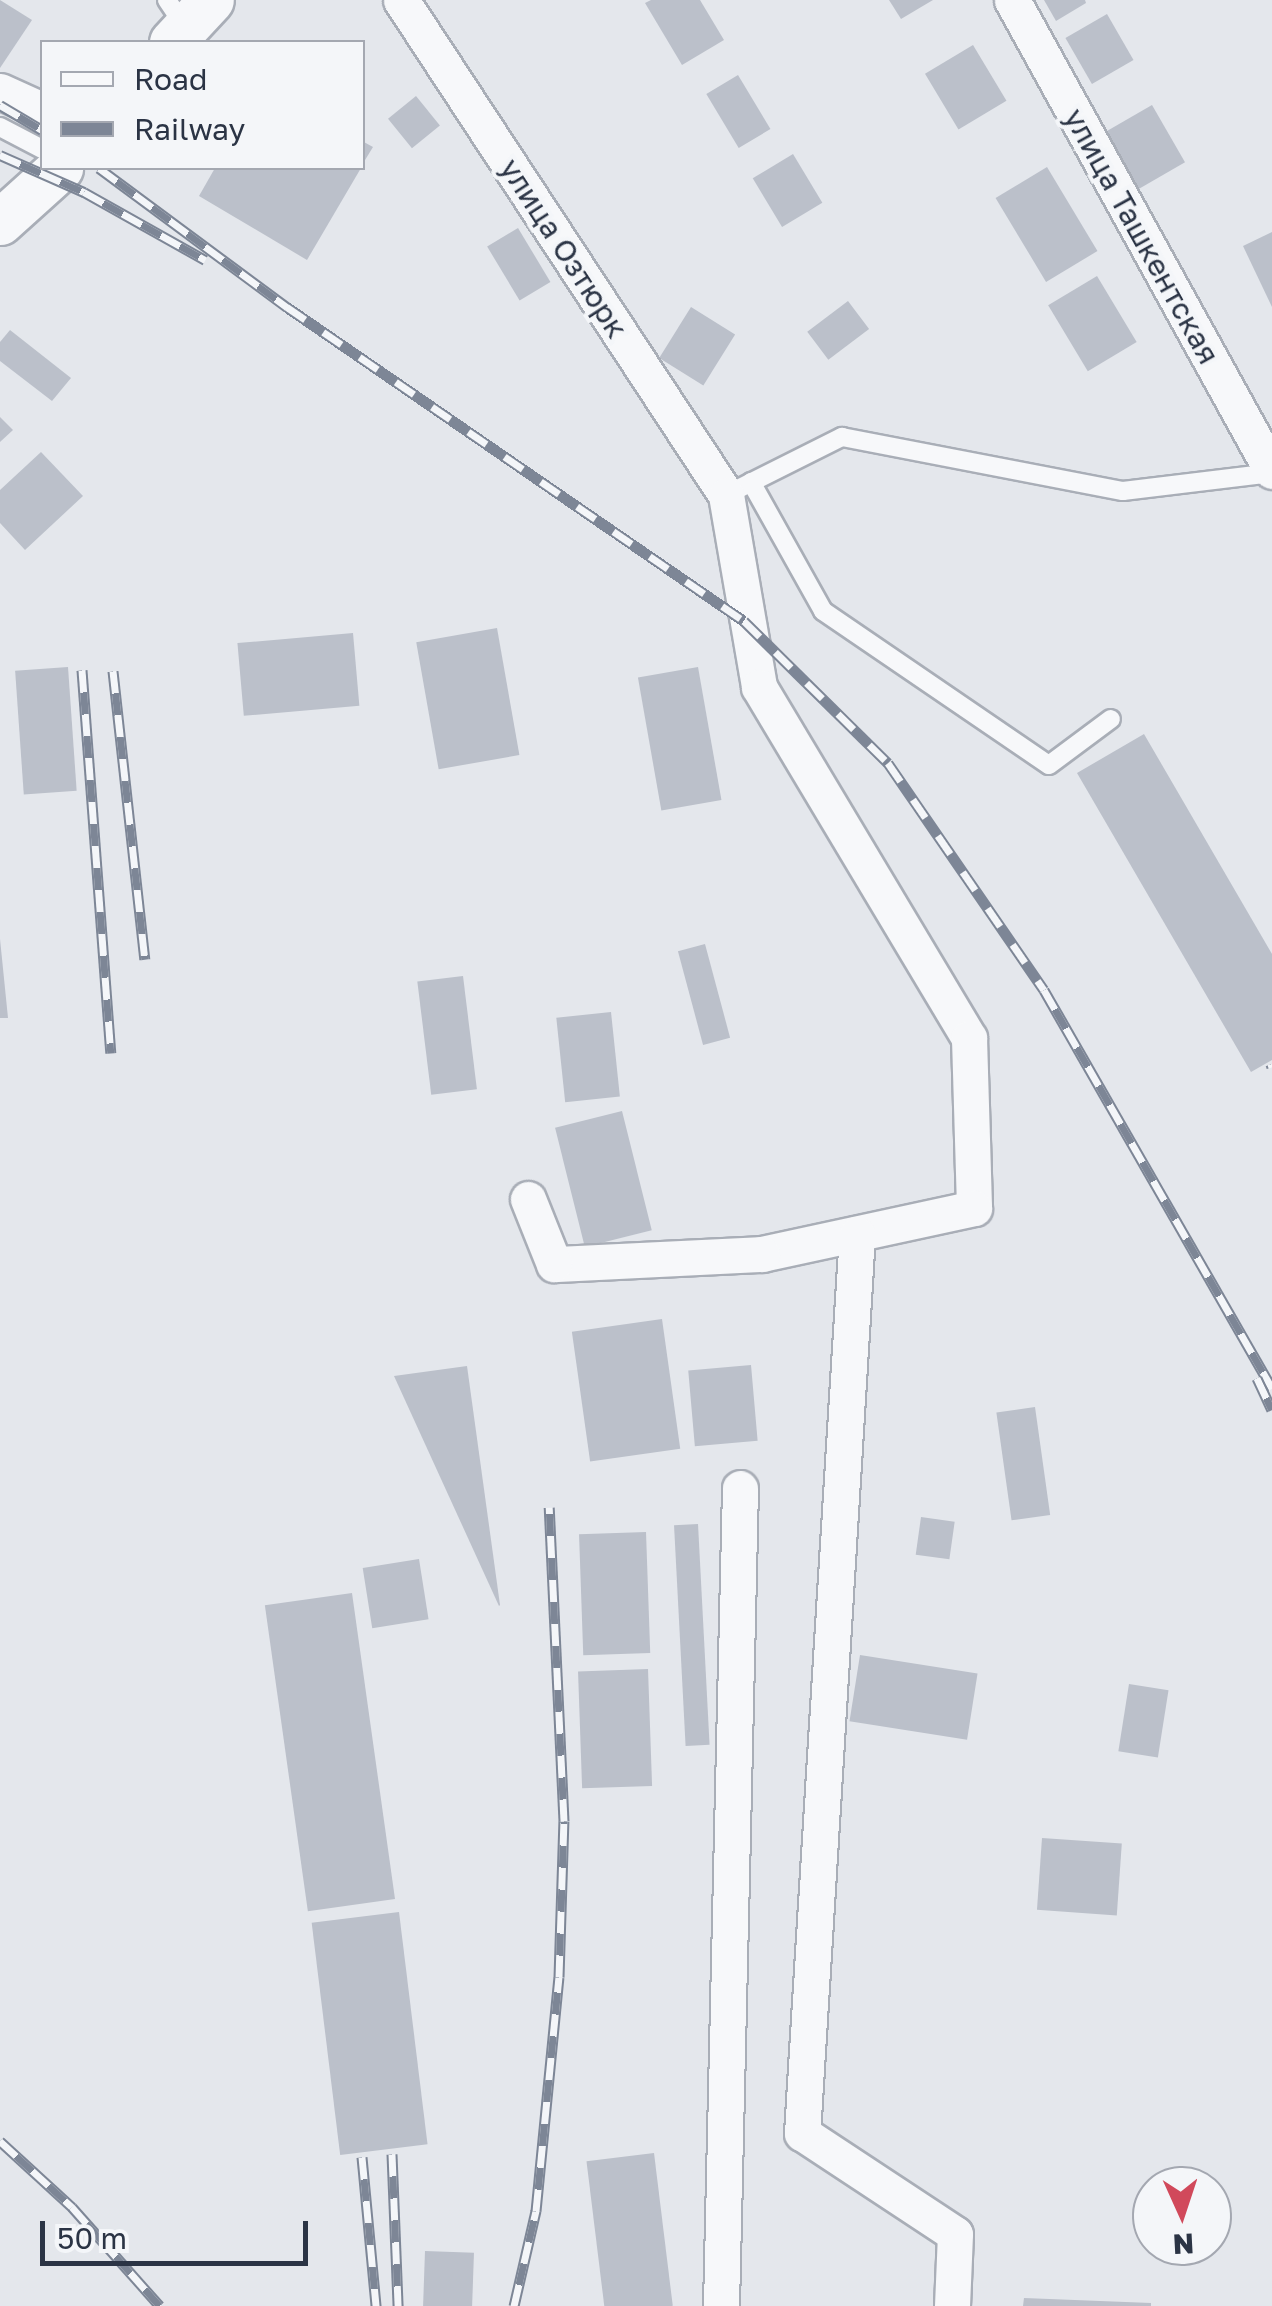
<!DOCTYPE html>
<html>
<head>
<meta charset="utf-8">
<style>
	body { margin:0 }
	#map { position:relative; width:1272px; height:2306px; overflow:hidden; background:#e4e7ec; font-family:"Golos Text",sans-serif }
	div>[style] { position:absolute }
	[style*='--x'] { left:calc(var(--x)*1px); top:calc(var(--y)*1px); width:calc(var(--w)*1px); rotate:calc(var(--a)*1deg) }
	.building>* { inset:0; background:#bbc0ca; transform-origin:0 0 }
	.roads { filter:drop-shadow(2px 0 #a9aeb7) drop-shadow(-2px 0 #a9aeb7) drop-shadow(0 2px #a9aeb7) drop-shadow(0 -2px #a9aeb7) }
	.service>* { height:18px; margin:-9px; padding:0 9px; transform-origin:9px; border-radius:9px; background:#f7f8fa }
	.minor>* { height:35px; margin:-17.5px; padding:0 17.5px; transform-origin:17.5px; border-radius:17.5px; background:#f7f8fa }
	.tertiary>* { height:45px; margin:-22.5px; padding:0 22.5px; transform-origin:22.5px; border-radius:22.5px; background:#f7f8fa }
	.rail>* { height:11px; margin-top:-5.5px; transform-origin:0; background:repeating-linear-gradient(90deg,#f4f6f9 0 22px,#7d8696 0 44px); box-sizing:border-box; border-block:2px solid #7d8696 }
	span { translate:-50% -50%; white-space:nowrap; text-align:center; line-height:1.15; -webkit-text-stroke:8px #f4f6f9; paint-order:stroke }
	.street-label { font-size:30px; color:#2b3445 }
	.legend { position:absolute; left:40px; top:40px; width:325px; height:130px; box-sizing:border-box; background:#f4f6f9; border:2px solid #a4a8b1; margin:0; padding:12px 18px; list-style:none; font-size:30px; color:#2b3445 }
	.legend li { display:flex; align-items:center; gap:20px; height:50px }
	.legend b { width:50px; border:2px solid #a4a8b1 }
	.north { position:absolute; left:1132px; top:2166px; width:100px; height:100px; box-sizing:border-box; background:#f4f6f9; border:2px solid #a4a8b1; border-radius:50%; rotate:177deg; font-size:28px; font-weight:700; line-height:40px; text-align:center; color:#2b3445 }
	.north::after { content:''; display:block; margin:auto; width:35px; height:45px; background:#d1495b; clip-path:polygon(50% 0,100% 100%,50% 72%,0 100%) }
	.scale { position:absolute; left:40px; top:2221px; width:268px; height:45px; box-sizing:border-box; border:5px solid #2b3445; border-top:0; padding-left:12px; font-size:30px; line-height:35px; white-space:nowrap; color:#2b3445; -webkit-text-stroke:8px #f4f6f9; paint-order:stroke }
</style>
</head>
<body>
<div id="map">
	<div class="building">
		<i style="clip-path:polygon(0 0,32px 20px,0 68px)"></i>
		<i style="clip-path:polygon(651px 0,700px 0,724px 40px,682px 65px,645px 3px)"></i>
		<i style="clip-path:polygon(889px 0,933px 0,901px 19px)"></i>
		<i style="clip-path:polygon(1044px 0,1085px 0,1086px 3px,1056px 21px)"></i>
		<i style="left:1107px;top:14px;width:53px;height:48px;rotate:60deg"></i>
		<i style="left:973px;top:45px;width:65px;height:56px;rotate:59deg"></i>
		<i style="left:738px;top:75px;width:63px;height:37px;rotate:59deg"></i>
		<i style="left:416px;top:96px;width:38px;height:36px;rotate:51deg"></i>
		<i style="left:1152px;top:105px;width:66px;height:56px;rotate:60deg"></i>
		<i style="clip-path:polygon(362px 141px,373px 147px,362px 165px)"></i>
		<i style="left:793px;top:154px;width:57px;height:47px;rotate:59deg"></i>
		<i style="left:1047px;top:167px;width:98px;height:60px;rotate:59deg"></i>
		<i style="clip-path:polygon(215px 168px,361px 168px,307px 260px,199px 196px)"></i>
		<i style="left:518px;top:228px;width:63px;height:36px;rotate:59deg"></i>
		<i style="clip-path:polygon(1272px 232px,1272px 307px,1243px 246px)"></i>
		<i style="left:1097px;top:276px;width:77px;height:57px;rotate:59deg"></i>
		<i style="left:848px;top:301px;width:35px;height:51px;rotate:53deg"></i>
		<i style="left:691px;top:307px;width:52px;height:60px;rotate:32deg"></i>
		<i style="clip-path:polygon(10px 330px,71px 378px,52px 401px,0 361px,0 342px)"></i>
		<i style="clip-path:polygon(0 417px,13px 430px,0 442px)"></i>
		<i style="clip-path:polygon(41px 452px,83px 496px,25px 550px,0 523px,0 490px)"></i>
		<i style="left:497px;top:628px;width:129px;height:82px;rotate:80deg"></i>
		<i style="left:353px;top:633px;width:73px;height:116px;rotate:85deg"></i>
		<i style="left:68px;top:667px;width:124px;height:53px;rotate:86deg"></i>
		<i style="left:698px;top:667px;width:135px;height:61px;rotate:80deg"></i>
		<i style="clip-path:polygon(1144px 734px,1272px 954px,1272px 1060px,1251px 1072px,1077px 773px)"></i>
		<i style="clip-path:polygon(0 939px,8px 1018px,0 1018px)"></i>
		<i style="left:705px;top:944px;width:97px;height:28px;rotate:75deg"></i>
		<i style="left:463px;top:976px;width:114px;height:46px;rotate:83deg"></i>
		<i style="left:611px;top:1012px;width:85px;height:55px;rotate:84deg"></i>
		<i style="left:622px;top:1111px;width:123px;height:69px;rotate:76deg"></i>
		<i style="left:662px;top:1319px;width:131px;height:91px;rotate:82deg"></i>
		<i style="left:751px;top:1365px;width:76px;height:63px;rotate:85deg"></i>
		<i style="clip-path:polygon(467px 1366px,500px 1605px,499px 1606px,394px 1376px)"></i>
		<i style="left:1035px;top:1407px;width:109px;height:39px;rotate:82deg"></i>
		<i style="left:921px;top:1517px;width:34px;height:38px;rotate:8deg"></i>
		<i style="left:698px;top:1524px;width:221px;height:24px;rotate:87deg"></i>
		<i style="left:646px;top:1532px;width:121px;height:67px;rotate:88deg"></i>
		<i style="left:419px;top:1559px;width:61px;height:57px;rotate:81deg"></i>
		<i style="left:352px;top:1593px;width:309px;height:88px;rotate:82deg"></i>
		<i style="left:860px;top:1655px;width:119px;height:67px;rotate:9deg"></i>
		<i style="left:648px;top:1669px;width:117px;height:70px;rotate:88deg"></i>
		<i style="left:1129px;top:1684px;width:40px;height:68px;rotate:9deg"></i>
		<i style="left:1042px;top:1838px;width:80px;height:72px;rotate:4deg"></i>
		<i style="left:399px;top:1912px;width:234px;height:88px;rotate:83deg"></i>
		<i style="left:654px;top:2153px;width:154px;height:68px;rotate:83deg"></i>
		<i style="left:425px;top:2251px;width:49px;height:55px;rotate:2deg"></i>
		<i style="clip-path:polygon(1024px 2298px,1151px 2303px,1151px 2306px,1023px 2306px)"></i>
	</div>
	<div class="roads">
		<div class="service">
			<i style="--x:167;--y:0;--w:32;--a:56"></i>
			<i style="--x:0;--y:127;--w:47;--a:27.6"></i>
			<i style="--x:751;--y:482;--w:148;--a:60.8"></i>
			<i style="--x:823;--y:611;--w:273;--a:34.3"></i>
			<i style="--x:1049;--y:765;--w:77;--a:-36.6"></i>
			<i style="--x:726;--y:495;--w:130;--a:-26.6"></i>
			<i style="--x:842;--y:437;--w:286;--a:10.9"></i>
			<i style="--x:1123;--y:491;--w:150;--a:-6.9"></i>
		</div>
		<div class="minor">
			<i style="--x:401;--y:0;--w:592;--a:56.71"></i>
			<i style="--x:726;--y:495;--w:195;--a:80.2"></i>
			<i style="--x:759;--y:687;--w:409;--a:59.1"></i>
			<i style="--x:969;--y:1038;--w:170;--a:88.3"></i>
			<i style="--x:974;--y:1208;--w:217;--a:167.8"></i>
			<i style="--x:762;--y:1254;--w:208;--a:177.2"></i>
			<i style="--x:554;--y:1264;--w:70;--a:-111.8"></i>
			<i style="--x:1012;--y:0;--w:538;--a:61.1"></i>
			<i style="--x:0;--y:91;--w:46;--a:24.3"></i>
			<i style="--x:857;--y:1234;--w:901;--a:93.5"></i>
			<i style="--x:802;--y:2133;--w:183;--a:33.4"></i>
			<i style="--x:955;--y:2234;--w:72;--a:92.4"></i>
			<i style="--x:721;--y:2306;--w:818;--a:-88.67"></i>
		</div>
		<div class="tertiary">
			<i style="--x:172;--y:42;--w:57;--a:-47.1"></i>
			<i style="--x:0;--y:222;--w:81;--a:-42"></i>
		</div>
	</div>
	<div class="rail">
		<i style="--x:0;--y:105;--w:49;--a:30.8"></i>
		<i style="--x:0;--y:155;--w:92;--a:23.8"></i>
		<i style="--x:84;--y:192;--w:139;--a:29.3"></i>
		<i style="--x:99;--y:168;--w:234;--a:36.5"></i>
		<i style="--x:287;--y:307;--w:554;--a:34.49"></i>
		<i style="--x:744;--y:621;--w:202;--a:44.6"></i>
		<i style="--x:888;--y:763;--w:275;--a:55.5"></i>
		<i style="--x:1044;--y:990;--w:459;--a:60.2"></i>
		<i style="--x:82;--y:670;--w:384;--a:85.7"></i>
		<i style="--x:113;--y:671;--w:290;--a:83.7"></i>
		<i style="--x:1271;--y:1064;--w:3;--a:72"></i>
		<i style="--x:1257;--y:1378;--w:35;--a:65"></i>
		<i style="--x:0;--y:2141;--w:98;--a:42.5"></i>
		<i style="--x:72;--y:2207;--w:132;--a:48.4"></i>
		<i style="--x:392;--y:2154;--w:152;--a:87.7"></i>
		<i style="--x:362;--y:2157;--w:150;--a:84.6"></i>
		<i style="--x:514;--y:2306;--w:98;--a:-77"></i>
		<i style="--x:536;--y:2211;--w:235;--a:-84.4"></i>
		<i style="--x:559;--y:1977;--w:156;--a:-88.2"></i>
		<i style="--x:564;--y:1821;--w:314;--a:-92.7"></i>
	</div>
	<div class="street-label">
		<span style="left:1142px;top:236px;rotate:61deg">улица Ташкентская</span>
		<span style="left:564px;top:248px;rotate:57deg">улица Озтюрк</span>
	</div>
	<ul class="legend">
	<li><b style="height:12px;background:#f7f8fa"></b>Road</li>
	<li><b style="height:12px;background:#7d8696"></b>Railway</li>
	</ul>
	<div class="north">N</div>
	<div class="scale">50 m</div>
</div>
</body>
</html>
